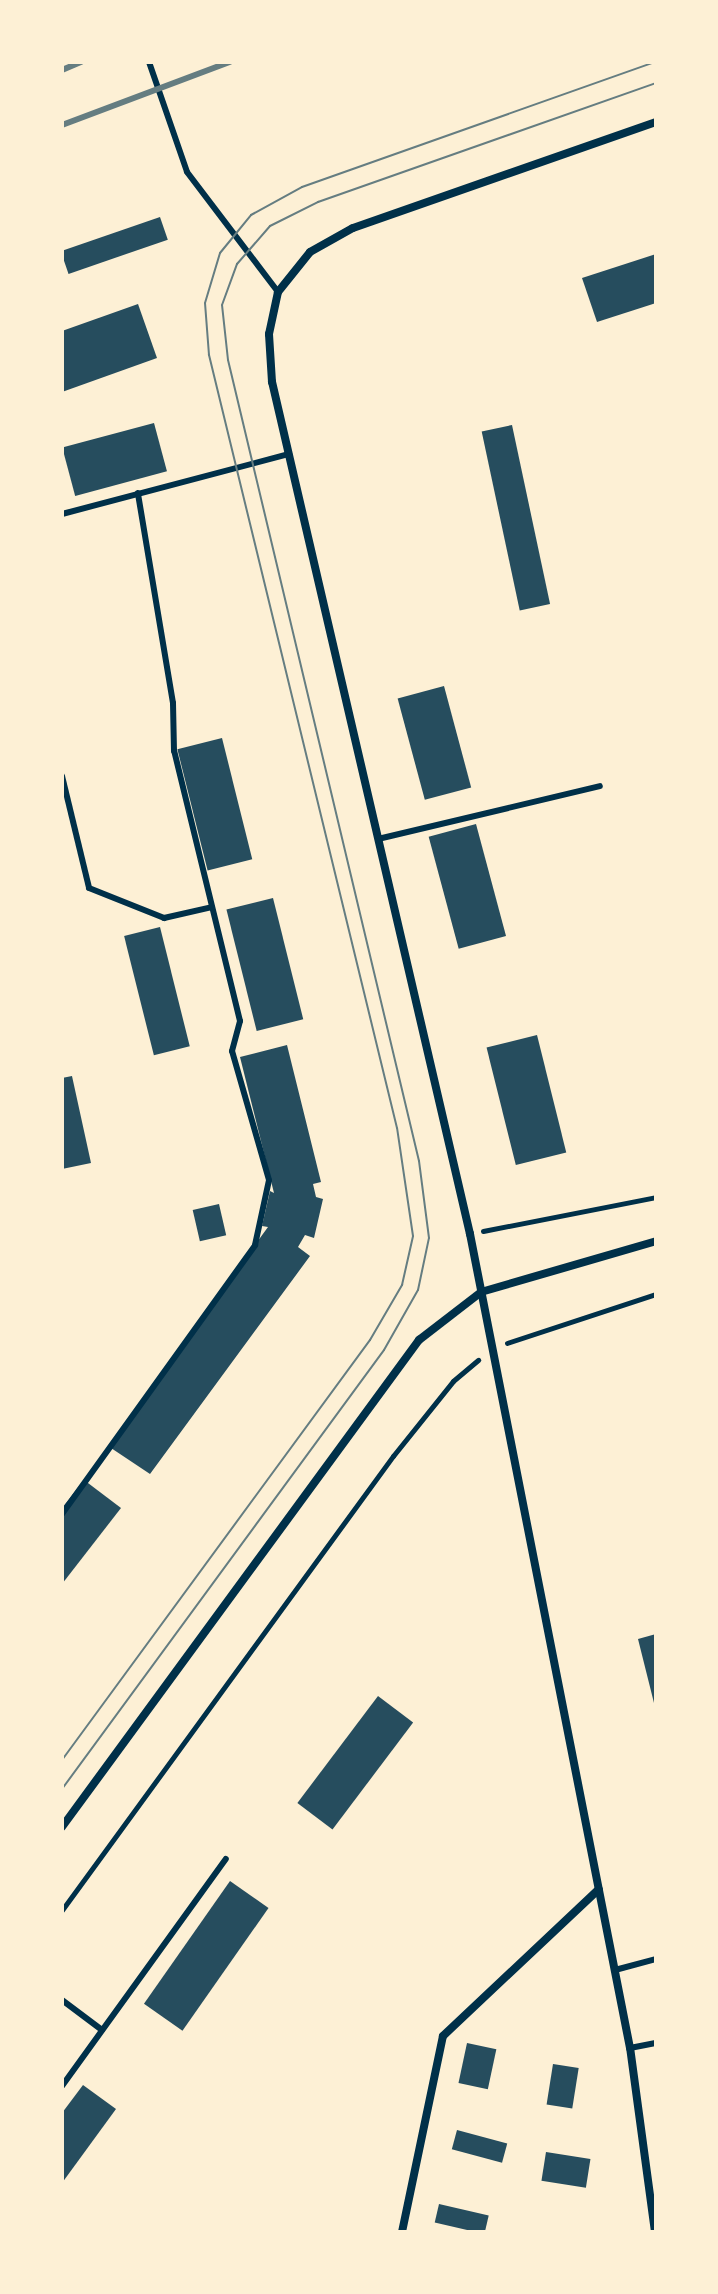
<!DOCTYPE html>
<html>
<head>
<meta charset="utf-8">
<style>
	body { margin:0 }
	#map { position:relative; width:718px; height:2294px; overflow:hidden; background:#fdf0d5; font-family:"Roboto Condensed",sans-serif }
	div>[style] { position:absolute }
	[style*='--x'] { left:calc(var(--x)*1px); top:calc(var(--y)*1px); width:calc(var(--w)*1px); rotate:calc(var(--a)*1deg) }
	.building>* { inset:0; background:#264d5e; transform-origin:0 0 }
	.path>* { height:5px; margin:-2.5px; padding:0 2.5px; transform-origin:2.5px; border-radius:2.5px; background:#003049 }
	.service>* { height:6px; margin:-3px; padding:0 3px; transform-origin:3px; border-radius:3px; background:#003049 }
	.minor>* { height:8px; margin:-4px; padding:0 4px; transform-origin:4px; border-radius:4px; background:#003049 }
	.tram>* { height:2px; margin:-1px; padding:0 1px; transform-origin:1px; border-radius:1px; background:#657d81 }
	.rail>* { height:6px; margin:-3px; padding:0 3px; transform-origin:3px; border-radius:3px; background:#657d81 }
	span { translate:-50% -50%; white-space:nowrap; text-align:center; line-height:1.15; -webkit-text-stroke:6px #fdf0d5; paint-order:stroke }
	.frame { position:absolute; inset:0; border:64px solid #fdf0d5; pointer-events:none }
</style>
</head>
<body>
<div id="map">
	<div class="building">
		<i style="left:160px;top:217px;width:24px;height:105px;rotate:71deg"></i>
		<i style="clip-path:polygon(656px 254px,656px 303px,597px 322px,582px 278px)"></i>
		<i style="clip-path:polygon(138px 304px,157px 358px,62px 392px,62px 331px)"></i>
		<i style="left:154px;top:423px;width:50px;height:95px;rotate:75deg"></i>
		<i style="left:512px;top:425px;width:183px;height:31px;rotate:78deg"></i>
		<i style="left:444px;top:686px;width:105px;height:48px;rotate:75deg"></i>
		<i style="left:222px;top:738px;width:125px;height:46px;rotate:76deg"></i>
		<i style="left:476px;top:824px;width:116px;height:49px;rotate:75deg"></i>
		<i style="left:273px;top:898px;width:125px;height:48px;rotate:76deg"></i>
		<i style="left:160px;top:927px;width:123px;height:37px;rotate:76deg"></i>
		<i style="left:537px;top:1035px;width:121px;height:52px;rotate:76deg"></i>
		<i style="clip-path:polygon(287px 1045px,321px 1182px,313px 1184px,316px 1197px,323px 1199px,314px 1238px,305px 1235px,298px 1247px,310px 1256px,150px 1474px,108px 1446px,268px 1227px,262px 1226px,270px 1191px,274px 1193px,240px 1057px)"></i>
		<i style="clip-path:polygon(72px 1076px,91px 1163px,62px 1169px,62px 1078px)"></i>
		<i style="left:219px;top:1204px;width:32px;height:27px;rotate:77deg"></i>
		<i style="clip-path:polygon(84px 1480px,121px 1508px,62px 1584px,62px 1508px)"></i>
		<i style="clip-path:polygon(656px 1634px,656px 1707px,655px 1707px,638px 1639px)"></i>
		<i style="left:378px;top:1696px;width:44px;height:134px;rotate:37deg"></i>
		<i style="left:230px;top:1881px;width:47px;height:150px;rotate:35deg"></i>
		<i style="left:467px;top:2043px;width:30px;height:41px;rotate:12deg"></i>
		<i style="left:553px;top:2064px;width:26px;height:41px;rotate:9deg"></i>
		<i style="clip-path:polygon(83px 2085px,116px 2109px,62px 2183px,62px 2113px)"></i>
		<i style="left:457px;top:2130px;width:52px;height:20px;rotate:15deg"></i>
		<i style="left:546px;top:2152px;width:45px;height:29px;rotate:9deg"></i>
		<i style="left:439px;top:2204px;width:51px;height:19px;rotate:13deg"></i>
	</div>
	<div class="path">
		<i style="--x:483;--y:1231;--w:176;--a:-11.1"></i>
		<i style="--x:507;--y:1343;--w:157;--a:-18.2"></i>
		<i style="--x:62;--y:1910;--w:562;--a:-53.91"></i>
		<i style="--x:393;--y:1456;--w:96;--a:-51.3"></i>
		<i style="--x:453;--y:1381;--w:33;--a:-40"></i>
	</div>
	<div class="service">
		<i style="--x:149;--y:62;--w:116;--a:70.9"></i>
		<i style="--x:187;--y:172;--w:151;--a:52.8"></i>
		<i style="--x:62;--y:514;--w:235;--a:-14.8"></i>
		<i style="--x:62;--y:776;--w:115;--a:76.4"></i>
		<i style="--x:89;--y:888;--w:81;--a:21.8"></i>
		<i style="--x:164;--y:918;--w:49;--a:-12.9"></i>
		<i style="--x:378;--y:839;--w:228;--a:-13.4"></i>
		<i style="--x:62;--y:1514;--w:331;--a:-54.3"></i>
		<i style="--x:255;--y:1245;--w:66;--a:-77.8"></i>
		<i style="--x:269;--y:1180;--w:134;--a:-106"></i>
		<i style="--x:232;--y:1051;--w:31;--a:-75"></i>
		<i style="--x:240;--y:1021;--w:278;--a:-103.7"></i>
		<i style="--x:174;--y:751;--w:48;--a:-91.2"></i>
		<i style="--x:173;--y:703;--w:213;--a:-99.5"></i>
		<i style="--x:615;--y:1970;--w:42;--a:-15"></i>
		<i style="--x:62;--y:2000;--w:50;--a:36.9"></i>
		<i style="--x:630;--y:2048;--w:26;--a:-11"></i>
		<i style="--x:62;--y:2086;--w:280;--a:-54.2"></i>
	</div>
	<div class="minor">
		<i style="--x:62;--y:1827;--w:604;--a:-53.76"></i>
		<i style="--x:419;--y:1340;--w:78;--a:-37.7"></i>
		<i style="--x:481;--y:1292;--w:182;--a:-16.2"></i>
		<i style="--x:402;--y:2232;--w:200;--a:-78.2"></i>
		<i style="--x:443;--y:2036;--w:214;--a:-43.3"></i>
		<i style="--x:655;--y:2232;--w:186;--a:-97.7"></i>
		<i style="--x:630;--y:2048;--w:830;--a:-101.12"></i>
		<i style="--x:470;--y:1234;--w:875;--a:-103.08"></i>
		<i style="--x:272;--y:382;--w:48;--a:-93.6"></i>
		<i style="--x:269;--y:334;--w:43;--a:-77.9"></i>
		<i style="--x:278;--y:292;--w:51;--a:-51.3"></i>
		<i style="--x:310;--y:252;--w:49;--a:-29.2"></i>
		<i style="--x:353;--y:228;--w:321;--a:-19.3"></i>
	</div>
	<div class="tram">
		<i style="--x:62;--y:1760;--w:521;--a:-53.75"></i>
		<i style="--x:370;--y:1340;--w:64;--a:-59.8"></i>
		<i style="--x:402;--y:1285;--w:50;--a:-77.3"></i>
		<i style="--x:413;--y:1236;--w:109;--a:-98.4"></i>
		<i style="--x:397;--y:1128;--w:796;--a:-103.67"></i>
		<i style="--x:209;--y:355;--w:52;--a:-94.4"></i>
		<i style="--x:205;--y:303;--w:52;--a:-73.3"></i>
		<i style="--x:220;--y:253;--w:49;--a:-50.8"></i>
		<i style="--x:251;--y:215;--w:58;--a:-28.8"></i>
		<i style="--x:302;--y:187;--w:374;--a:-19.5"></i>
		<i style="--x:62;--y:1789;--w:544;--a:-53.74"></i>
		<i style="--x:384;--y:1350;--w:69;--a:-60.5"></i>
		<i style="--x:418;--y:1290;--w:53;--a:-78.1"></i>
		<i style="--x:429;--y:1238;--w:78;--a:-97.4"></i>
		<i style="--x:419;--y:1161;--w:823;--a:-103.41"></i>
		<i style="--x:228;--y:360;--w:55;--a:-96.2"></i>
		<i style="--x:222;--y:305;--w:44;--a:-69.9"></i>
		<i style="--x:237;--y:264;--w:50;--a:-49"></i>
		<i style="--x:270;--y:226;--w:54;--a:-26.6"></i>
		<i style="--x:318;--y:202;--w:358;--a:-19.4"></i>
	</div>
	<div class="rail">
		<i style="--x:62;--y:70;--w:21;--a:-23"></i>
		<i style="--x:62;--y:125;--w:179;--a:-20.6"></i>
	</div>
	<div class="frame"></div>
</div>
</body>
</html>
